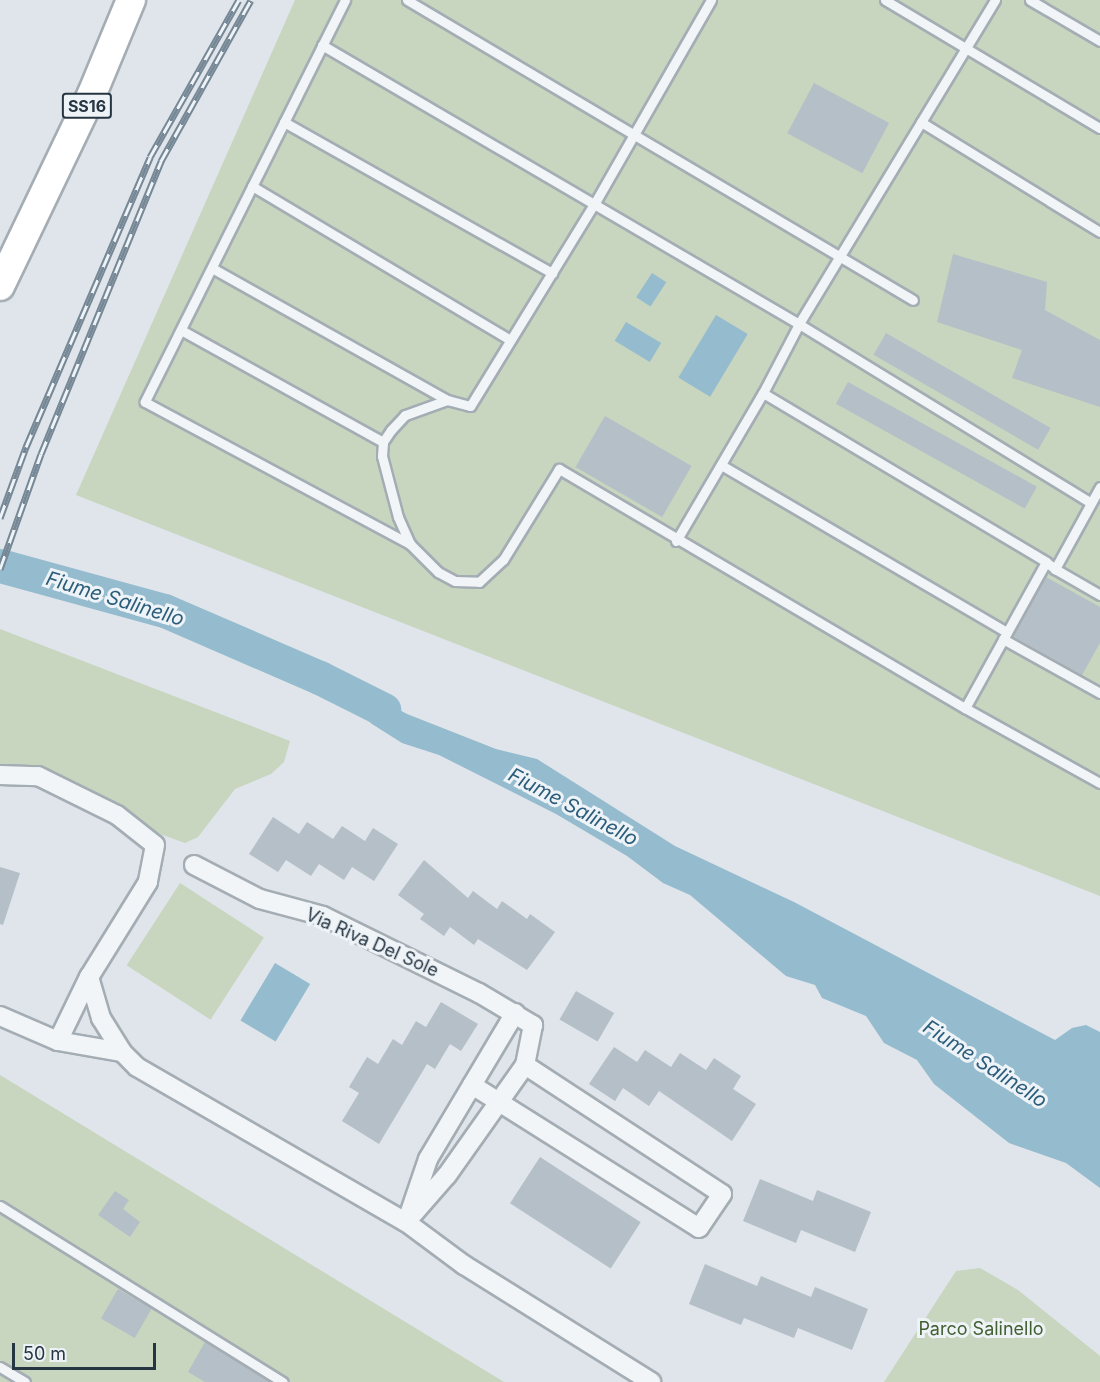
<!DOCTYPE html>
<html>
<head>
<meta charset="utf-8">
<style>
	body { margin:0 }
	#map { position:relative; width:1100px; height:1382px; overflow:hidden; background:#dfe5ea; font-family:Inter,sans-serif }
	div>[style] { position:absolute }
	[style*='--x'] { left:calc(var(--x)*1px); top:calc(var(--y)*1px); width:calc(var(--w)*1px); rotate:calc(var(--a)*1deg) }
	.green>* { inset:0; background:#c8d5bf; transform-origin:0 0 }
	.water>* { inset:0; background:#95bbce; transform-origin:0 0 }
	.river>* { height:34px; margin:-17px; padding:0 17px; transform-origin:17px; border-radius:17px; background:#95bbce }
	.building>* { inset:0; background:#b5bfc7; transform-origin:0 0 }
	.roads { filter:drop-shadow(2px 0 #a4adb4) drop-shadow(-2px 0 #a4adb4) drop-shadow(0 2px #a4adb4) drop-shadow(0 -2px #a4adb4) }
	.service>* { height:9px; margin:-4.5px; padding:0 4.5px; transform-origin:4.5px; border-radius:4.5px; background:#f2f5f7 }
	.minor>* { height:18px; margin:-9px; padding:0 9px; transform-origin:9px; border-radius:9px; background:#f2f5f7 }
	.primary>* { height:28px; margin:-14px; padding:0 14px; transform-origin:14px; border-radius:14px; background:#fff }
	.rail>* { height:7px; margin-top:-3.5px; transform-origin:0; background:repeating-linear-gradient(90deg,#eef3f7 0 14px,#768795 0 28px); box-sizing:border-box; border-block:2px solid #768795 }
	span { translate:-50% -50%; white-space:nowrap; text-align:center; line-height:1.15; -webkit-text-stroke:6px #eef3f7; paint-order:stroke }
	.shield-label span { padding:2px 4px; background:#eef3f7; border:2px solid; border-radius:4px; -webkit-text-stroke-width:0 }
	.shield-label { font-size:16px; color:#263542; font-weight:700 }
	.street-label { font-size:18px; color:#263542 }
	.park-label { font-size:18px; color:#436031 }
	.water-label { font-size:20px; color:#2b5d7b; font-style:italic }
	.scale { position:absolute; left:12px; top:1343px; width:144px; height:27px; box-sizing:border-box; border:3px solid #263542; border-top:0; padding-left:8px; font-size:18px; line-height:21px; white-space:nowrap; color:#263542; -webkit-text-stroke:4px #eef3f7; paint-order:stroke }
</style>
</head>
<body>
<div id="map">
	<div class="green">
		<i style="clip-path:polygon(295px 0,1100px 0,1100px 896px,76px 495px)"></i>
		<i style="clip-path:polygon(0 629px,290px 741px,284px 762px,271px 774px,235px 789px,198px 837px,185px 843px,160px 834px,75px 784px,39px 770px,0 764px)"></i>
		<i style="left:180px;top:883px;width:100px;height:98px;rotate:33deg"></i>
		<i style="clip-path:polygon(0 1075px,504px 1382px,0 1382px)"></i>
		<i style="clip-path:polygon(980px 1268px,1018px 1290px,1100px 1356px,1100px 1382px,884px 1382px,956px 1271px)"></i>
	</div>
	<div class="water">
		<i style="left:652px;top:273px;width:17px;height:29px;rotate:33deg"></i>
		<i style="left:716px;top:315px;width:37px;height:73px;rotate:31deg"></i>
		<i style="left:626px;top:322px;width:41px;height:22px;rotate:31deg"></i>
		<i style="clip-path:polygon(343px 680px,407px 714px,496px 749px,537px 759px,675px 846px,794px 902px,1055px 1040px,1072px 1028px,1086px 1025px,1100px 1032px,1100px 1188px,1066px 1163px,1009px 1143px,934px 1084px,917px 1060px,884px 1043px,866px 1016px,822px 998px,815px 985px,786px 976px,690px 895px,663px 883px,627px 856px,556px 814px,439px 755px,402px 743px,372px 724px,340px 696px)"></i>
		<i style="left:275px;top:963px;width:41px;height:67px;rotate:31deg"></i>
	</div>
	<div class="river">
		<i style="--x:0;--y:566;--w:171;--a:15.3"></i>
		<i style="--x:165;--y:611;--w:169;--a:23.4"></i>
		<i style="--x:320;--y:678;--w:72;--a:26.6"></i>
	</div>
	<div class="building">
		<i style="left:814px;top:83px;width:85px;height:57px;rotate:28deg"></i>
		<i style="clip-path:polygon(953px 254px,1047px 282px,1045px 310px,1100px 340px,1100px 407px,1012px 378px,1022px 350px,937px 322px)"></i>
		<i style="left:886px;top:333px;width:190px;height:25px;rotate:30deg"></i>
		<i style="left:848px;top:382px;width:216px;height:25px;rotate:29deg"></i>
		<i style="left:605px;top:416px;width:100px;height:59px;rotate:30deg"></i>
		<i style="clip-path:polygon(1046px 577px,1100px 607px,1100px 643px,1082px 675px,1012px 636px)"></i>
		<i style="clip-path:polygon(273px 817px,299px 834px,307px 822px,333px 839px,342px 826px,365px 841px,373px 828px,398px 844px,374px 881px,352px 867px,344px 880px,319px 864px,311px 876px,286px 860px,278px 872px,249px 854px)"></i>
		<i style="clip-path:polygon(424px 860px,468px 898px,473px 891px,497px 909px,502px 901px,527px 919px,530px 914px,555px 932px,527px 970px,478px 939px,474px 945px,450px 927px,444px 936px,420px 919px,424px 914px,398px 895px)"></i>
		<i style="clip-path:polygon(0 867px,20px 873px,3px 925px,0 924px)"></i>
		<i style="left:576px;top:991px;width:44px;height:33px;rotate:30deg"></i>
		<i style="clip-path:polygon(441px 1002px,478px 1024px,461px 1051px,450px 1044px,435px 1069px,427px 1064px,379px 1144px,342px 1121px,359px 1093px,349px 1087px,367px 1057px,378px 1064px,393px 1039px,402px 1045px,416px 1021px,426px 1027px)"></i>
		<i style="clip-path:polygon(614px 1047px,637px 1062px,645px 1050px,671px 1067px,680px 1053px,706px 1070px,714px 1058px,741px 1076px,733px 1089px,756px 1104px,732px 1141px,659px 1091px,649px 1106px,623px 1088px,615px 1101px,589px 1084px)"></i>
		<i style="left:540px;top:1157px;width:120px;height:55px;rotate:33deg"></i>
		<i style="clip-path:polygon(760px 1179px,813px 1201px,817px 1190px,871px 1212px,855px 1252px,801px 1230px,796px 1243px,743px 1221px)"></i>
		<i style="clip-path:polygon(115px 1191px,129px 1200px,123px 1209px,140px 1222px,130px 1237px,98px 1215px)"></i>
		<i style="clip-path:polygon(705px 1264px,757px 1286px,761px 1276px,811px 1297px,815px 1287px,868px 1309px,852px 1350px,798px 1328px,794px 1338px,744px 1318px,741px 1325px,689px 1304px)"></i>
		<i style="left:118px;top:1289px;width:39px;height:34px;rotate:30deg"></i>
		<i style="clip-path:polygon(205px 1342px,234px 1359px,270px 1382px,205px 1382px,188px 1372px)"></i>
	</div>
	<div class="roads">
		<div class="service">
			<i style="--x:345;--y:0;--w:449;--a:116.5"></i>
			<i style="--x:145;--y:402;--w:301;--a:28.2"></i>
			<i style="--x:407;--y:0;--w:588;--a:30.66"></i>
			<i style="--x:711;--y:0;--w:235;--a:119.8"></i>
			<i style="--x:594;--y:204;--w:237;--a:121.5"></i>
			<i style="--x:470;--y:406;--w:24;--a:-165"></i>
			<i style="--x:447;--y:400;--w:45;--a:160.3"></i>
			<i style="--x:405;--y:415;--w:21;--a:133"></i>
			<i style="--x:391;--y:430;--w:14;--a:124"></i>
			<i style="--x:383;--y:442;--w:14;--a:94"></i>
			<i style="--x:382;--y:456;--w:63;--a:75.3"></i>
			<i style="--x:398;--y:517;--w:30;--a:66"></i>
			<i style="--x:410;--y:544;--w:40;--a:45"></i>
			<i style="--x:438;--y:572;--w:19;--a:28"></i>
			<i style="--x:455;--y:581;--w:24;--a:2"></i>
			<i style="--x:479;--y:582;--w:33;--a:-43"></i>
			<i style="--x:503;--y:560;--w:107;--a:-58.4"></i>
			<i style="--x:559;--y:469;--w:471;--a:30.5"></i>
			<i style="--x:885;--y:0;--w:250;--a:30.8"></i>
			<i style="--x:995;--y:0;--w:379;--a:121.2"></i>
			<i style="--x:799;--y:324;--w:342;--a:31.5"></i>
			<i style="--x:1030;--y:0;--w:81;--a:30.4"></i>
			<i style="--x:322;--y:45;--w:553;--a:30.32"></i>
			<i style="--x:799;--y:324;--w:78;--a:117.6"></i>
			<i style="--x:284;--y:122;--w:308;--a:29.4"></i>
			<i style="--x:921;--y:122;--w:210;--a:31.6"></i>
			<i style="--x:252;--y:186;--w:300;--a:30.8"></i>
			<i style="--x:212;--y:268;--w:270;--a:29.3"></i>
			<i style="--x:181;--y:330;--w:231;--a:29"></i>
			<i style="--x:721;--y:465;--w:331;--a:30.3"></i>
			<i style="--x:1100;--y:487;--w:94;--a:118.8"></i>
			<i style="--x:1055;--y:569;--w:52;--a:30"></i>
			<i style="--x:676;--y:541;--w:172;--a:-59.6"></i>
			<i style="--x:763;--y:393;--w:330;--a:30.8"></i>
			<i style="--x:1055;--y:569;--w:11;--a:-142"></i>
			<i style="--x:1046;--y:562;--w:167;--a:119"></i>
			<i style="--x:965;--y:708;--w:154;--a:29.1"></i>
			<i style="--x:1003;--y:639;--w:111;--a:29.1"></i>
			<i style="--x:0;--y:1206;--w:333;--a:31.9"></i>
			<i style="--x:0;--y:1367;--w:29;--a:31"></i>
		</div>
		<div class="minor">
			<i style="--x:0;--y:775;--w:38;--a:2"></i>
			<i style="--x:38;--y:776;--w:88;--a:26.3"></i>
			<i style="--x:117;--y:815;--w:48;--a:38.3"></i>
			<i style="--x:155;--y:845;--w:38;--a:101"></i>
			<i style="--x:148;--y:882;--w:112;--a:121.8"></i>
			<i style="--x:89;--y:977;--w:43;--a:73.7"></i>
			<i style="--x:101;--y:1018;--w:40;--a:58"></i>
			<i style="--x:122;--y:1052;--w:21;--a:45"></i>
			<i style="--x:137;--y:1067;--w:310;--a:30"></i>
			<i style="--x:406;--y:1222;--w:72;--a:36.6"></i>
			<i style="--x:464;--y:1265;--w:221;--a:32"></i>
			<i style="--x:194;--y:865;--w:74;--a:27.3"></i>
			<i style="--x:260;--y:899;--w:65;--a:15.1"></i>
			<i style="--x:323;--y:916;--w:174;--a:26.3"></i>
			<i style="--x:479;--y:993;--w:63;--a:30.7"></i>
			<i style="--x:533;--y:1025;--w:41;--a:101.3"></i>
			<i style="--x:525;--y:1065;--w:135;--a:125.3"></i>
			<i style="--x:447;--y:1175;--w:62;--a:131.1"></i>
			<i style="--x:0;--y:1016;--w:63;--a:23.3"></i>
			<i style="--x:58;--y:1041;--w:65;--a:9.8"></i>
			<i style="--x:58;--y:1041;--w:71;--a:-64.2"></i>
			<i style="--x:472;--y:1085;--w:268;--a:32.2"></i>
			<i style="--x:699;--y:1228;--w:41;--a:-55.9"></i>
			<i style="--x:722;--y:1194;--w:235;--a:-146.8"></i>
			<i style="--x:410;--y:1212;--w:56;--a:-71.2"></i>
			<i style="--x:428;--y:1159;--w:170;--a:-59.2"></i>
		</div>
		<div class="primary">
			<i style="--x:0;--y:286;--w:213;--a:-64.4"></i>
			<i style="--x:92;--y:94;--w:102;--a:-67.5"></i>
		</div>
	</div>
	<div class="rail">
		<i style="--x:0;--y:518;--w:76;--a:-69.9"></i>
		<i style="--x:26;--y:447;--w:315;--a:-66.8"></i>
		<i style="--x:150;--y:157;--w:180;--a:-60.5"></i>
		<i style="--x:0;--y:569;--w:122;--a:-70.4"></i>
		<i style="--x:41;--y:454;--w:317;--a:-67.7"></i>
		<i style="--x:161;--y:161;--w:184;--a:-60.8"></i>
	</div>
	<div class="shield-label">
		<span style="left:87px;top:106px">SS16</span>
	</div>
	<div class="street-label">
		<span style="left:372px;top:943px;rotate:24deg">Via Riva Del Sole</span>
	</div>
	<div class="park-label">
		<span style="left:981px;top:1329px">Parco Salinello</span>
	</div>
	<div class="water-label">
		<span style="left:115px;top:599px;rotate:17deg">Fiume Salinello</span>
		<span style="left:573px;top:807px;rotate:28deg">Fiume Salinello</span>
		<span style="left:985px;top:1064px;rotate:33deg">Fiume Salinello</span>
	</div>
	<div class="scale">50 m</div>
</div>
</body>
</html>
